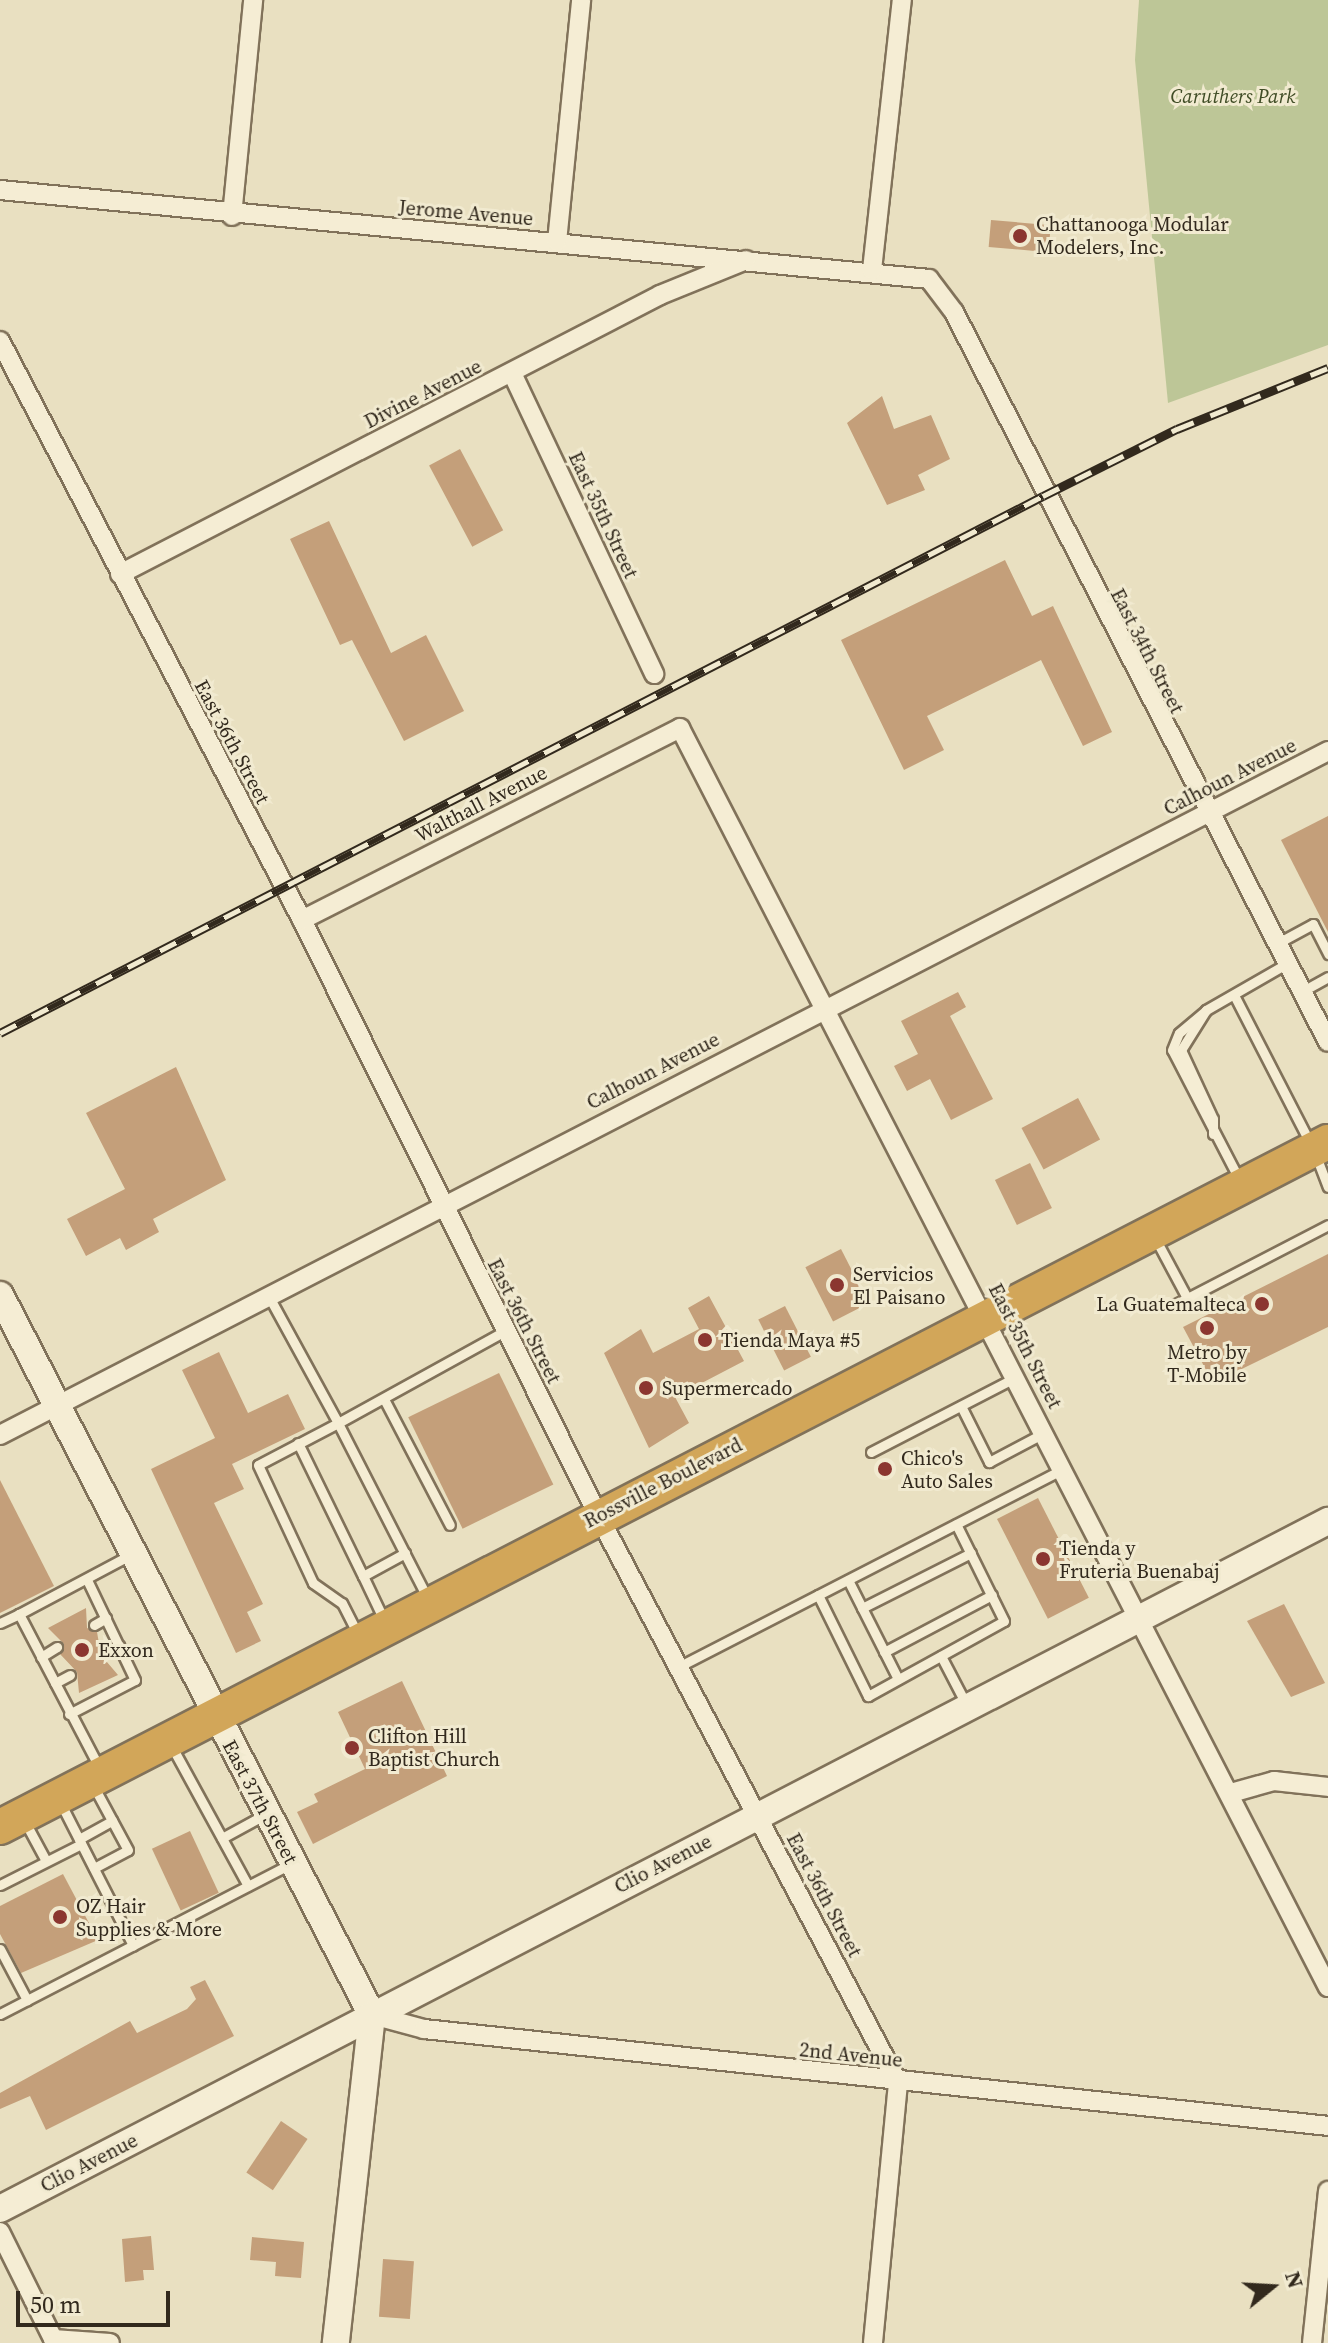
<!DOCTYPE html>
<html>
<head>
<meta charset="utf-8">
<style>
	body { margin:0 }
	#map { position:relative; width:1328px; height:2343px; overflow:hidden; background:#e9e0c1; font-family:"Source Serif 4",serif }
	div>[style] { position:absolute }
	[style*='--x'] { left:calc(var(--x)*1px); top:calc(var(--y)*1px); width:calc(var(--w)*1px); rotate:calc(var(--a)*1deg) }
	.green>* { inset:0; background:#bdc697 }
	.building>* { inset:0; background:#c49f7a; transform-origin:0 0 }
	.roads { filter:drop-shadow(2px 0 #81725a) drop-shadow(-2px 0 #81725a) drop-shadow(0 2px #81725a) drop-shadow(0 -2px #81725a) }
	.lane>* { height:9px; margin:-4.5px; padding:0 4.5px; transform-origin:4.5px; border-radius:4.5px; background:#f5edd4 }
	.street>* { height:18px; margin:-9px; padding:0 9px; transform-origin:9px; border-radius:9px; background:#f5edd4 }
	.secondary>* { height:26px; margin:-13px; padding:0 13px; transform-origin:13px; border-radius:13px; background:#f5edd4 }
	.highway>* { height:34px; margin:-17px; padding:0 17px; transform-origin:17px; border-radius:17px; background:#d2a659 }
	.rail>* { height:9px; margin-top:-4.5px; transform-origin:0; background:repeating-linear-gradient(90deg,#f1ead0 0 18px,#32291d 0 36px); box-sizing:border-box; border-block:2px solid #32291d }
	.dots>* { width:22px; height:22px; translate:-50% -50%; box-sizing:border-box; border:4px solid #f1ead0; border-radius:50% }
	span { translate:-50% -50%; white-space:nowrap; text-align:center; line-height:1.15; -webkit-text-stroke:6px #f1ead0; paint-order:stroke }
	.park-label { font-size:20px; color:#404d26; font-style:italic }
	.street-label { font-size:20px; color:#32291d }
	.poi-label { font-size:20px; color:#32291d }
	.left { translate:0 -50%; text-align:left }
	.right { translate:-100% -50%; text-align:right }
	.north { position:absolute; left:1232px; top:2247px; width:80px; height:80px; -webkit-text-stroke:6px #f1ead0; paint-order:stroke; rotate:72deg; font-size:22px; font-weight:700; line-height:32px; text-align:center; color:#32291d }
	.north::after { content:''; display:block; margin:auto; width:28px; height:36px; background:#32291d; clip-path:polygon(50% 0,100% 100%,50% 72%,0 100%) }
	.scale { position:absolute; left:16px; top:2291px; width:154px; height:36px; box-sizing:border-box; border:4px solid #32291d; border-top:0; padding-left:10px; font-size:24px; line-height:28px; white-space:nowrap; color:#32291d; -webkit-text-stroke:6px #f1ead0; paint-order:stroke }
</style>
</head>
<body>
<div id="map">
	<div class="green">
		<i style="clip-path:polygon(1139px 0,1328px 0,1328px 345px,1168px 403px,1135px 60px)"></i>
	</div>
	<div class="building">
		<i style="left:991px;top:220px;width:60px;height:27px;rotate:5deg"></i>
		<i style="clip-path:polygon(882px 396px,894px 429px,931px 415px,950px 459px,918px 475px,925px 490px,887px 505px,847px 423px)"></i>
		<i style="left:460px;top:449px;width:92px;height:35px;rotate:62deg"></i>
		<i style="clip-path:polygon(329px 521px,391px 653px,426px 635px,464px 711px,404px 741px,352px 640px,340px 645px,290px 539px)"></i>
		<i style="clip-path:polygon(1005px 560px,1032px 616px,1053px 606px,1112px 732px,1083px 746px,1041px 660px,927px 716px,944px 750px,904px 770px,841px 640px)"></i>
		<i style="clip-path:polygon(1328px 816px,1328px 932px,1281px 840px)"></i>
		<i style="clip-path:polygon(958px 992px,966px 1007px,950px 1016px,993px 1099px,951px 1120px,930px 1079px,907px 1091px,894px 1066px,918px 1054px,901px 1021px)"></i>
		<i style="clip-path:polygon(176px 1067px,226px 1180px,153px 1219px,159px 1232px,126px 1250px,120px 1238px,86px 1256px,67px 1219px,125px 1189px,86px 1113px)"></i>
		<i style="left:1078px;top:1098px;width:47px;height:64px;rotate:62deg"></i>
		<i style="left:1030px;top:1163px;width:50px;height:39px;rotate:64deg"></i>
		<i style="left:841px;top:1249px;width:61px;height:40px;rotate:63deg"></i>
		<i style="clip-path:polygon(1328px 1254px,1328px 1327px,1213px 1383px,1183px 1327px)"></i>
		<i style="clip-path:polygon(709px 1296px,744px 1361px,675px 1397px,689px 1423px,649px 1448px,604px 1353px,641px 1329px,653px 1353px,699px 1329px,688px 1308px)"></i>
		<i style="left:785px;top:1306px;width:57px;height:30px;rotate:63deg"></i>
		<i style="clip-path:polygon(219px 1352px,248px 1413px,288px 1394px,305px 1429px,232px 1464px,244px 1489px,214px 1503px,263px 1604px,247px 1612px,261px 1641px,236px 1653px,151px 1469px,215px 1438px,182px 1370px)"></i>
		<i style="left:499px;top:1373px;width:124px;height:101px;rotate:64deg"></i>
		<i style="clip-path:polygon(0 1480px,54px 1586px,0 1613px)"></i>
		<i style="left:1038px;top:1498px;width:112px;height:46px;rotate:63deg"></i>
		<i style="clip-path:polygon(1284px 1604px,1325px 1683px,1291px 1697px,1247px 1621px)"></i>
		<i style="clip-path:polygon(86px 1608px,87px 1628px,97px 1632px,101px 1655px,118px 1675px,79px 1693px,77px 1672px,60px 1654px,64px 1644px,48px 1628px)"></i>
		<i style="clip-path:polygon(402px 1681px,447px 1776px,313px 1844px,297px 1812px,318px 1802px,314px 1794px,365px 1769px,338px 1712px)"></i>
		<i style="left:190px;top:1831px;width:68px;height:42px;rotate:65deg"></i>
		<i style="clip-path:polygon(63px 1874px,98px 1940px,21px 1973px,0 1934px,0 1906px)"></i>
		<i style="clip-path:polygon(205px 1980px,234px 2036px,46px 2130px,30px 2096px,0 2109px,0 2093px,130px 2021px,137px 2033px,187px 2009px,196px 1999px,190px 1987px)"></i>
		<i style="left:281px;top:2121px;width:32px;height:62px;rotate:34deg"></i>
		<i style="clip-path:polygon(151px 2236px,154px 2270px,143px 2270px,144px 2280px,125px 2282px,122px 2239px)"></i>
		<i style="clip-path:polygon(252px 2237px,304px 2242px,301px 2278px,275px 2276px,276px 2262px,250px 2260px)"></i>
		<i style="left:383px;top:2259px;width:31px;height:58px;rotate:4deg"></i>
	</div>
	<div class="roads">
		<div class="lane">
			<i style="--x:1276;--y:944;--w:42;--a:-28.4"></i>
			<i style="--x:1313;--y:924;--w:34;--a:63"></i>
			<i style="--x:1301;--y:992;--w:31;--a:-29"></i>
			<i style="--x:1234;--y:995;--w:166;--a:62.8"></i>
			<i style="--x:1206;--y:1010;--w:47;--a:122"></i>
			<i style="--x:1181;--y:1050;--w:76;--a:65.1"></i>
			<i style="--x:1213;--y:1119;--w:15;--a:90"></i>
			<i style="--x:1316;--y:1156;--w:33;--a:69"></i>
			<i style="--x:1239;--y:1179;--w:145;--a:-117.4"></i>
			<i style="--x:1172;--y:1050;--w:18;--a:-68"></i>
			<i style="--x:1179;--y:1033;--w:35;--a:-40"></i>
			<i style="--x:1206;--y:1010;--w:92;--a:-29.9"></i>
			<i style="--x:1155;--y:1238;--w:68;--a:61.9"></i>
			<i style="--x:268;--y:1295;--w:146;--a:61.3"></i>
			<i style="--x:338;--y:1423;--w:90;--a:152.3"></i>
			<i style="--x:258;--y:1465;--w:130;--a:65"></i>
			<i style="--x:313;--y:1583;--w:35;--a:35"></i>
			<i style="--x:342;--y:1603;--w:35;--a:63"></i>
			<i style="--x:1172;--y:1306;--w:176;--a:-27.4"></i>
			<i style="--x:384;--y:1399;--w:142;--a:62.4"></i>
			<i style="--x:961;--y:1406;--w:63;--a:63.4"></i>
			<i style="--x:989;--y:1462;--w:62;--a:-27.8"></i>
			<i style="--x:298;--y:1443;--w:148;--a:64"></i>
			<i style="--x:363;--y:1576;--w:48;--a:-28.7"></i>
			<i style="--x:871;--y:1452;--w:163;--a:-27.3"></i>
			<i style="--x:363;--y:1576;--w:49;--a:64.5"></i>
			<i style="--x:848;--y:1580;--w:111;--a:63.2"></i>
			<i style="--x:818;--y:1595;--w:113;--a:63.7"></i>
			<i style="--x:868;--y:1696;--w:155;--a:-28.9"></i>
			<i style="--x:1004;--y:1621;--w:108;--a:-116.3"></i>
			<i style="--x:428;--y:1599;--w:198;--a:-117.1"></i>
			<i style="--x:338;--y:1423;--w:191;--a:-28.9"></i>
			<i style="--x:862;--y:1608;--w:122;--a:-26.8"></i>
			<i style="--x:0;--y:1623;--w:21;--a:-25"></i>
			<i style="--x:94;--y:1625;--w:14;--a:-30"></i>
			<i style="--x:108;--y:1652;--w:13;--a:-29"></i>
			<i style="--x:884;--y:1652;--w:122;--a:-27.8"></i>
			<i style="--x:941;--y:1656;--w:56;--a:62.5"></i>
			<i style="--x:41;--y:1657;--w:19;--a:-32"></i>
			<i style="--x:678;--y:1667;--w:433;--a:-27.2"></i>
			<i style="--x:55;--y:1683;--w:17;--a:-28"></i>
			<i style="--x:69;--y:1714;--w:74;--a:-27.3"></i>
			<i style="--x:135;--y:1680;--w:111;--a:-115.6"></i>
			<i style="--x:172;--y:1747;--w:158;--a:61.3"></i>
			<i style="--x:99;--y:1767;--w:173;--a:-117.6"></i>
			<i style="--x:19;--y:1614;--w:128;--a:-28"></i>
			<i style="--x:60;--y:1802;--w:161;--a:63"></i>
			<i style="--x:25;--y:1822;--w:44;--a:61.7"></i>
			<i style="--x:222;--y:1838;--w:50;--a:-28.6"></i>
			<i style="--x:79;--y:1839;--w:38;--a:-29"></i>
			<i style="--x:94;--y:1868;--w:38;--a:-28"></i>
			<i style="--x:128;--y:1850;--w:72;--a:-118.4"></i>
			<i style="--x:0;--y:1885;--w:91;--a:-26.8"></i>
			<i style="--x:0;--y:1949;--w:58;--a:62.1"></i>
			<i style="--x:0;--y:2014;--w:329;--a:-27.3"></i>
		</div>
		<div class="street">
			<i style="--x:0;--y:190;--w:933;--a:5.47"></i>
			<i style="--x:929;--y:279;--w:41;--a:52.9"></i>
			<i style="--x:954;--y:312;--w:820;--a:62.87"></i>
			<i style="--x:232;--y:216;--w:217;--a:-84.4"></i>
			<i style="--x:557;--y:242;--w:243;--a:-84.3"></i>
			<i style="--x:872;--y:270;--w:272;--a:-83.7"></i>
			<i style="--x:0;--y:341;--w:653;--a:62.45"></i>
			<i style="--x:302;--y:920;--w:667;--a:63.55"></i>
			<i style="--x:599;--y:1517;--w:640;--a:62.15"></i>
			<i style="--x:898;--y:2083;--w:261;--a:95.5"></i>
			<i style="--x:512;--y:373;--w:333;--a:64.7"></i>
			<i style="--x:120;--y:574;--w:608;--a:-27.32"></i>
			<i style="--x:660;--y:295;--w:93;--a:-22.1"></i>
			<i style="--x:302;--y:920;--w:424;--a:-26.9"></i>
			<i style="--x:680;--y:728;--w:1416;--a:62.77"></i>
			<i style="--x:0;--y:1435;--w:1494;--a:-27.25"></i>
			<i style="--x:1231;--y:1793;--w:45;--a:-15.6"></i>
			<i style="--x:1274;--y:1781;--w:54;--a:6.3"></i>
			<i style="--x:372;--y:2015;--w:54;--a:15.1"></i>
			<i style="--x:424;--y:2029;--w:909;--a:6.12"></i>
			<i style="--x:0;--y:2232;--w:119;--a:63.6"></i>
			<i style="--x:53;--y:2339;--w:57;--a:4"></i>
			<i style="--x:1312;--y:2343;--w:153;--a:-84"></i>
		</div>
		<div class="secondary">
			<i style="--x:0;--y:1295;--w:810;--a:62.68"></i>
			<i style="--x:372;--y:2015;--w:330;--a:96.3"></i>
			<i style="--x:0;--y:2209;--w:1496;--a:-27.39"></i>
		</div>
		<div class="highway">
			<i style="--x:0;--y:1827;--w:1494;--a:-27.29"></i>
		</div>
	</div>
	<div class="rail">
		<i style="--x:0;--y:1033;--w:1173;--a:-27.24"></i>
		<i style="--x:1043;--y:496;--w:150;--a:-26.6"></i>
		<i style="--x:1177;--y:429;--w:163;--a:-22"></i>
	</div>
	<div class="dots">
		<i style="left:1020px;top:236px;background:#8b3630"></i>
		<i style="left:837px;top:1285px;background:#8b3630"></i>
		<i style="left:1262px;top:1304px;background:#8b3630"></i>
		<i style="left:1207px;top:1328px;background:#8b3630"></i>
		<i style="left:705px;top:1340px;background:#8b3630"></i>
		<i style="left:646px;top:1388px;background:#8b3630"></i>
		<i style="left:885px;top:1469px;background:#8b3630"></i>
		<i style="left:1043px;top:1559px;background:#8b3630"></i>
		<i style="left:82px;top:1650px;background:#8b3630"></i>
		<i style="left:352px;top:1748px;background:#8b3630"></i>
		<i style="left:60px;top:1917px;background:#8b3630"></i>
	</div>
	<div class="park-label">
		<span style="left:1233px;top:96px">Caruthers Park</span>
	</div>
	<div class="street-label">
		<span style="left:466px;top:213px;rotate:5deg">Jerome Avenue</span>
		<span style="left:423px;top:394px;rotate:-27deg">Divine Avenue</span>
		<span style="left:603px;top:515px;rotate:65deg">East 35th Street</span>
		<span style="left:1147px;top:651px;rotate:63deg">East 34th Street</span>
		<span style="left:232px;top:742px;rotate:62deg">East 36th Street</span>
		<span style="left:1230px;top:777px;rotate:-27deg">Calhoun Avenue</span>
		<span style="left:481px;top:804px;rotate:-27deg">Walthall Avenue</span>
		<span style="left:653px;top:1071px;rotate:-27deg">Calhoun Avenue</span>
		<span style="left:524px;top:1321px;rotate:63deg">East 36th Street</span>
		<span style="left:1025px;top:1346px;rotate:63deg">East 35th Street</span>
		<span style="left:663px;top:1483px;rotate:-27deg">Rossville Boulevard</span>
		<span style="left:260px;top:1802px;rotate:62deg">East 37th Street</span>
		<span style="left:663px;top:1864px;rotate:-27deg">Clio Avenue</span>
		<span style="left:824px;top:1895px;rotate:62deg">East 36th Street</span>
		<span style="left:851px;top:2055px;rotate:6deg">2nd Avenue</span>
		<span style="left:89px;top:2163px;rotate:-27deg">Clio Avenue</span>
	</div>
	<div class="poi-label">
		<span class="left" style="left:1036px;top:236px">Chattanooga Modular<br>Modelers, Inc.</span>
		<span class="left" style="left:853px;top:1286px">Servicios<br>El Paisano</span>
		<span class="right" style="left:1246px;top:1304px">La Guatemalteca</span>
		<span class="left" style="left:721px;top:1340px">Tienda Maya #5</span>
		<span style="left:1207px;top:1364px">Metro by<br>T-Mobile</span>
		<span class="left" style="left:662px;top:1388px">Supermercado</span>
		<span class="left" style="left:901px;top:1470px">Chico's<br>Auto Sales</span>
		<span class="left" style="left:1059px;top:1560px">Tienda y<br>Fruteria Buenabaj</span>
		<span class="left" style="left:98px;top:1650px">Exxon</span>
		<span class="left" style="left:368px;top:1748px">Clifton Hill<br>Baptist Church</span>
		<span class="left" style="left:76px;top:1918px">OZ Hair<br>Supplies &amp; More</span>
	</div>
	<div class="north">N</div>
	<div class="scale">50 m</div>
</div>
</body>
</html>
